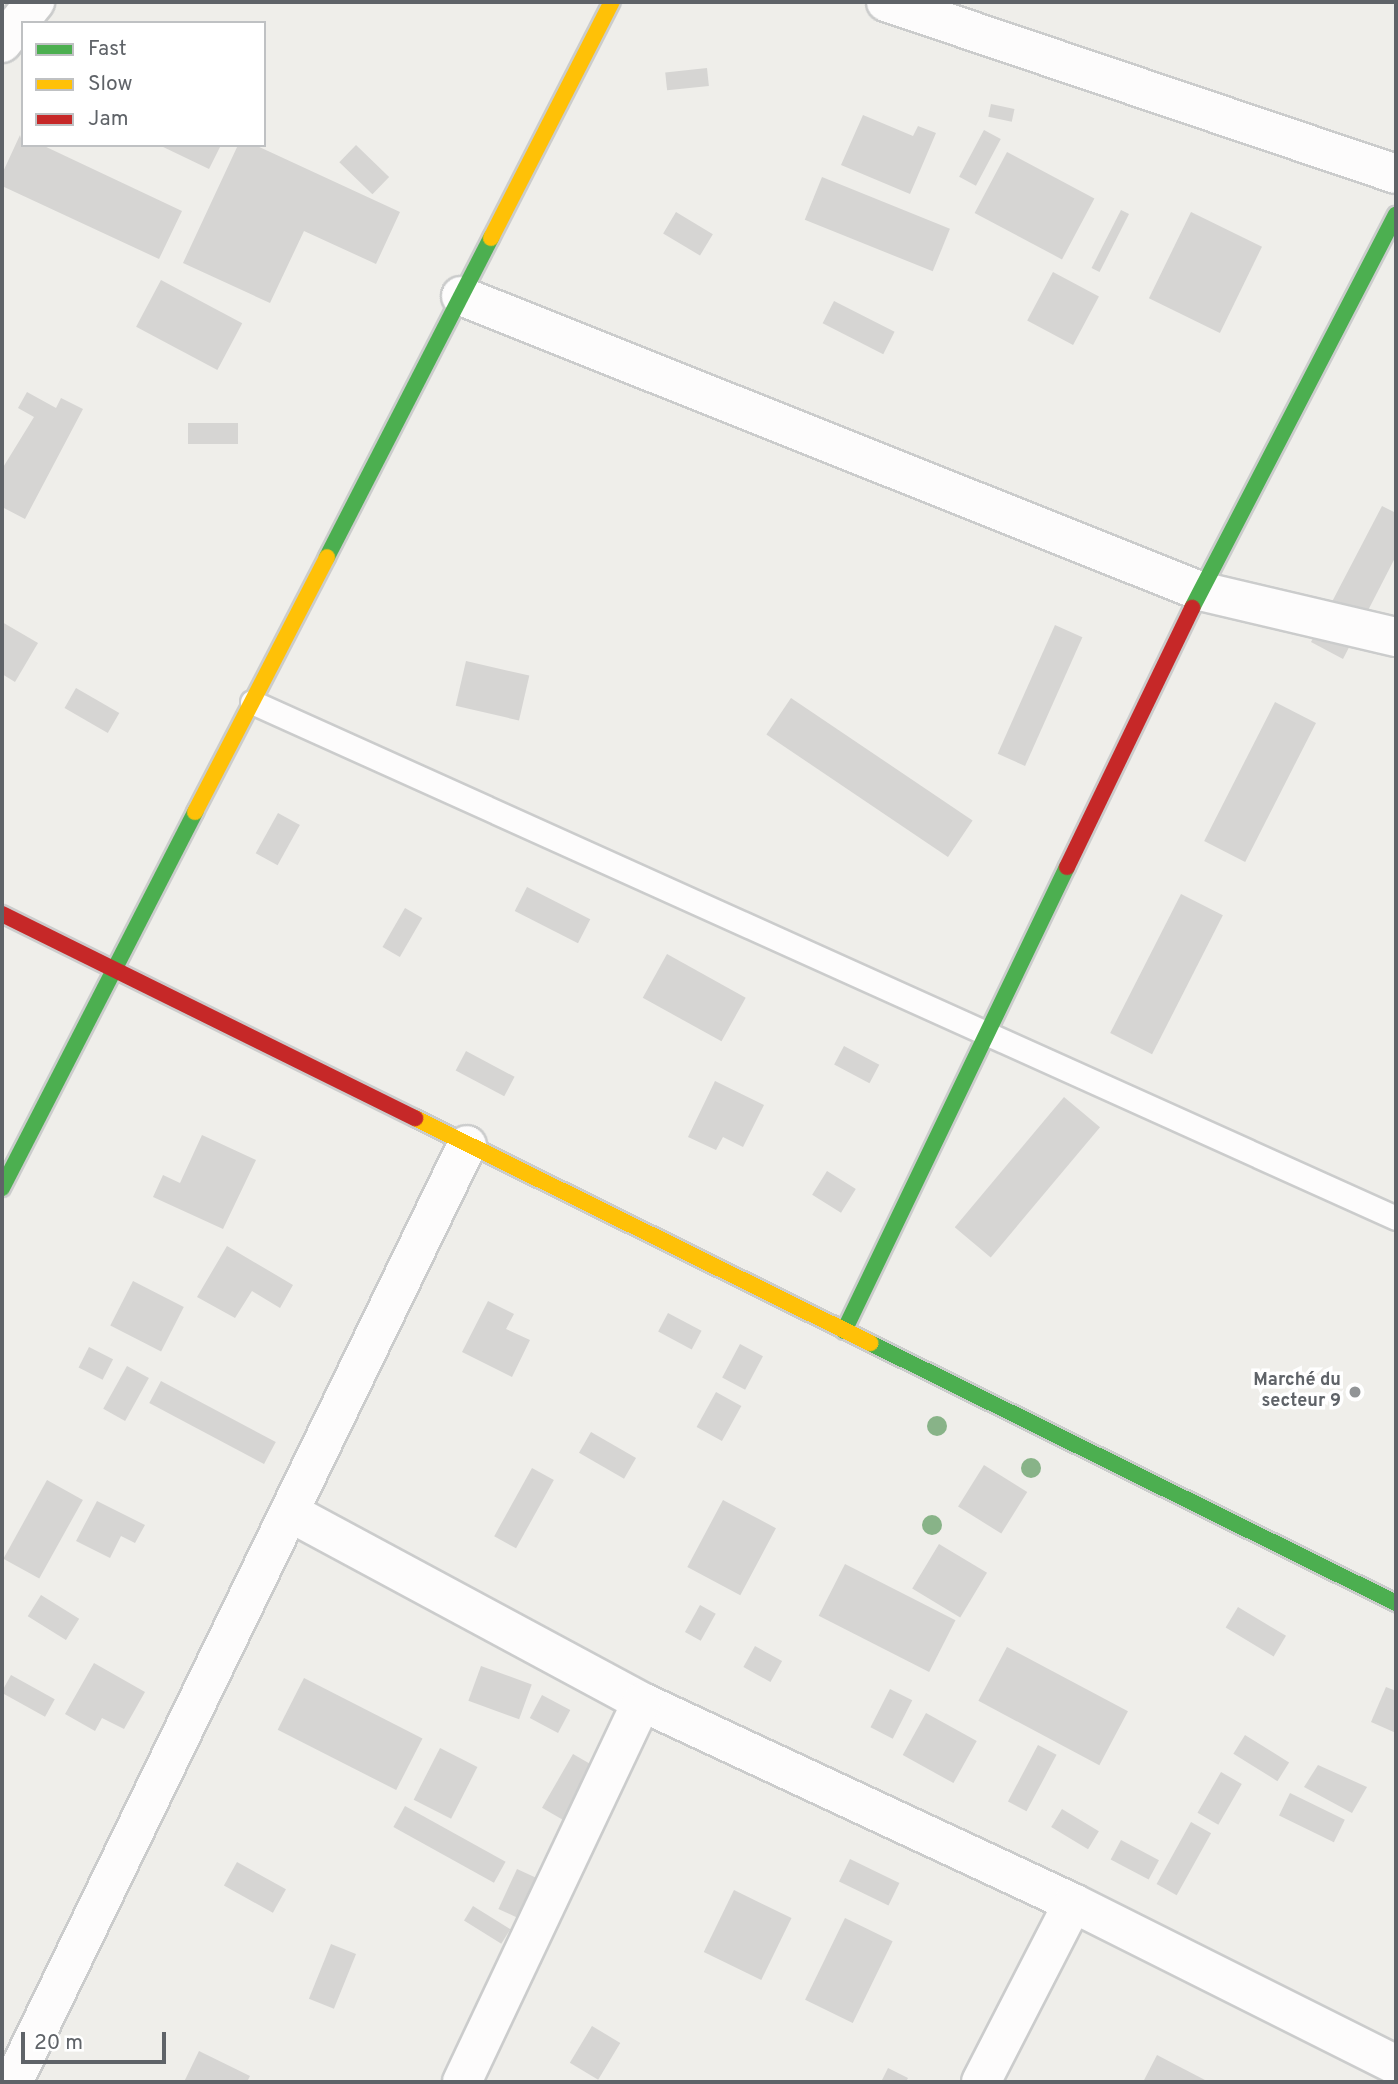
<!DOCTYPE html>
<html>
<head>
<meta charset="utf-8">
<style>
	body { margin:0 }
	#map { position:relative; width:1398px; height:2084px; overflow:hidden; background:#efeeea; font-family:Overpass,sans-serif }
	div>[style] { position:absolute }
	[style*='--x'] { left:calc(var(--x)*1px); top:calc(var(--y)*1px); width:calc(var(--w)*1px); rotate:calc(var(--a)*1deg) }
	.building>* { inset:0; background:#d6d5d3; transform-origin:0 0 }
	.roads { filter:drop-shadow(2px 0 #cbcccc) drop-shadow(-2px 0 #cbcccc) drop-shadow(0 2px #cbcccc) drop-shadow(0 -2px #cbcccc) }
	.lane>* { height:23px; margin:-11.5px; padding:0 11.5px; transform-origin:11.5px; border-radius:11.5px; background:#fdfcfc }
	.street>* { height:38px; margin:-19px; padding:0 19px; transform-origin:19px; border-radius:19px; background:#fdfcfc }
	.fast>* { height:16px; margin:-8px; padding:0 8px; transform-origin:8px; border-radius:8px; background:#4caf50 }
	.slow>* { height:16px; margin:-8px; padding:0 8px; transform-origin:8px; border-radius:8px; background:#ffc107 }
	.jam>* { height:16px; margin:-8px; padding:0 8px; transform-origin:8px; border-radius:8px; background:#c62828 }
	.trees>* { width:20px; height:20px; margin:-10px; border-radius:50%; background:#88b388 }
	.dots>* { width:19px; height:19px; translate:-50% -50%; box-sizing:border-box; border:4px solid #fff; border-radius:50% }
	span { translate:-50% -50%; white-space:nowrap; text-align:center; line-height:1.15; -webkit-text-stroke:7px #fff; paint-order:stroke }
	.poi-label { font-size:18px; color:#5f6368; font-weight:700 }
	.right { translate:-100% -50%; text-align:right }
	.frame { position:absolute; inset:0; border:4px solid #5f6368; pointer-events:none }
	.legend { position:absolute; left:21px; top:21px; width:245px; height:126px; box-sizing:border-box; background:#fff; border:2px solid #bfc1c3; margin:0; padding:9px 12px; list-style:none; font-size:21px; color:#5f6368 }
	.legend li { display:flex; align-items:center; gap:14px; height:35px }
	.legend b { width:35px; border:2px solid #bfc1c3 }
	.scale { position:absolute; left:21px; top:2032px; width:145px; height:32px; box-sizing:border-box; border:4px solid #5f6368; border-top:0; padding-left:9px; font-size:21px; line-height:24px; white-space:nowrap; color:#5f6368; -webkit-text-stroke:5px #fff; paint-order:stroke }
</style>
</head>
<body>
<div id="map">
	<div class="building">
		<i style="left:707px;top:68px;width:18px;height:42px;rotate:84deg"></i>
		<i style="left:991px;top:104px;width:24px;height:13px;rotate:12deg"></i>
		<i style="clip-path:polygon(863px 115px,913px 136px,918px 126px,936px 133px,910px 194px,841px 165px)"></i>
		<i style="left:984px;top:130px;width:19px;height:53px;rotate:28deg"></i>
		<i style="clip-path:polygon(20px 135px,23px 145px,42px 145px,182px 211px,159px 259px,2px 186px,2px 174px)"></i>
		<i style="clip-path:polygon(159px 145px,221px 145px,209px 169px)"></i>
		<i style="clip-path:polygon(238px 145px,255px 145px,400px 212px,376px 264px,304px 231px,270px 303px,183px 263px)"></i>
		<i style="left:356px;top:145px;width:46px;height:24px;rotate:44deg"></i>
		<i style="left:1007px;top:152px;width:99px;height:69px;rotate:28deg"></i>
		<i style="left:822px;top:177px;width:138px;height:46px;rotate:22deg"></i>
		<i style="left:1121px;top:210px;width:9px;height:65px;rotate:27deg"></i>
		<i style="left:676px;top:212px;width:43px;height:25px;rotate:31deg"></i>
		<i style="left:1191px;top:212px;width:79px;height:96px;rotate:26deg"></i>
		<i style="left:1053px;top:272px;width:52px;height:55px;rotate:28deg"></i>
		<i style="left:161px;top:280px;width:92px;height:53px;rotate:28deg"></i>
		<i style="left:834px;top:301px;width:68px;height:25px;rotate:27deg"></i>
		<i style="clip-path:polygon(27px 392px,56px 408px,61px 398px,83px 409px,25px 519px,2px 507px,2px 469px,34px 417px,18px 408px)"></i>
		<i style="left:238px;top:423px;width:21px;height:50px;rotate:90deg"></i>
		<i style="clip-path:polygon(1382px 506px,1396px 513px,1396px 556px,1343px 659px,1311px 642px)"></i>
		<i style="clip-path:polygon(2px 622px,38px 643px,15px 682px,2px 674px)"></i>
		<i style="left:1055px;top:625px;width:30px;height:141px;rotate:24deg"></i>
		<i style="left:466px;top:661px;width:65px;height:46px;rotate:13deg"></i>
		<i style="left:76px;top:688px;width:50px;height:23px;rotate:30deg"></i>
		<i style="left:791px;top:698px;width:219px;height:44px;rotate:34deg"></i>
		<i style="left:1275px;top:702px;width:46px;height:156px;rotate:27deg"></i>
		<i style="left:278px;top:813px;width:25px;height:46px;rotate:29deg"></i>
		<i style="left:527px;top:887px;width:71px;height:27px;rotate:27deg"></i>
		<i style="left:1181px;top:894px;width:47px;height:156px;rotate:27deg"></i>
		<i style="left:405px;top:908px;width:20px;height:45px;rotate:30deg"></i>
		<i style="left:667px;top:954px;width:90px;height:50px;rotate:29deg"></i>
		<i style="left:844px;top:1046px;width:40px;height:21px;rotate:28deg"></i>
		<i style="left:466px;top:1051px;width:55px;height:22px;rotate:28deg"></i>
		<i style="clip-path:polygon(715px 1081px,764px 1105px,743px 1147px,723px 1137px,716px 1150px,688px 1137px)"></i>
		<i style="left:1064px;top:1097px;width:47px;height:170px;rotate:40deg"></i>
		<i style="clip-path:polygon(202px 1135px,256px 1160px,223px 1229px,153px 1197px,163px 1175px,180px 1183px)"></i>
		<i style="left:827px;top:1171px;width:34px;height:28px;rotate:32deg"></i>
		<i style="clip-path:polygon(227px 1246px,293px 1285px,280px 1308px,252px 1291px,235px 1318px,197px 1297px)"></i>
		<i style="left:133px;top:1281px;width:57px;height:50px;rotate:27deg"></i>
		<i style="clip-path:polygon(488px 1301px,514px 1314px,506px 1329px,530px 1340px,512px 1377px,462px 1352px)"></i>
		<i style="left:668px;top:1313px;width:38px;height:21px;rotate:28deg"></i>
		<i style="left:740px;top:1344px;width:26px;height:38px;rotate:28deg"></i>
		<i style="left:89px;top:1347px;width:27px;height:23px;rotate:27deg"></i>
		<i style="left:127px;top:1366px;width:25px;height:49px;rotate:29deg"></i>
		<i style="left:161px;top:1381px;width:130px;height:25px;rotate:28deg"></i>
		<i style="left:716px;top:1392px;width:29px;height:40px;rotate:29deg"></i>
		<i style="left:591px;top:1432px;width:52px;height:24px;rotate:30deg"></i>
		<i style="left:984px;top:1465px;width:51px;height:49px;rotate:32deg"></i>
		<i style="left:532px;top:1468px;width:25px;height:78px;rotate:29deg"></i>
		<i style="left:47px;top:1480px;width:41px;height:90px;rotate:29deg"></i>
		<i style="left:723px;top:1500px;width:60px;height:76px;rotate:28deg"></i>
		<i style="clip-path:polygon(97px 1501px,145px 1525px,135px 1543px,121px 1536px,110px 1558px,76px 1541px)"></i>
		<i style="left:939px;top:1544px;width:56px;height:52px;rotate:31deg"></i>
		<i style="left:845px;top:1564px;width:124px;height:58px;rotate:27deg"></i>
		<i style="left:41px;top:1595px;width:45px;height:25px;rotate:32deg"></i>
		<i style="left:700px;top:1605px;width:18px;height:31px;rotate:29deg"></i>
		<i style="left:1238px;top:1607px;width:56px;height:24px;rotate:31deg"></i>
		<i style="left:755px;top:1646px;width:31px;height:24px;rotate:29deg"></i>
		<i style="left:1007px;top:1647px;width:137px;height:61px;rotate:28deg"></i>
		<i style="clip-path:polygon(94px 1663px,145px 1692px,124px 1729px,102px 1718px,95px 1731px,65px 1714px)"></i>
		<i style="left:481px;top:1666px;width:54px;height:37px;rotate:20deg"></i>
		<i style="left:11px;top:1675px;width:50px;height:20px;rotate:29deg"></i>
		<i style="left:304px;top:1678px;width:133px;height:58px;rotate:27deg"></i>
		<i style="clip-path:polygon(1386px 1687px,1396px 1691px,1396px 1733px,1371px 1722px)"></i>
		<i style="left:890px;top:1689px;width:25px;height:43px;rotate:27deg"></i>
		<i style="left:542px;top:1695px;width:32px;height:26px;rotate:28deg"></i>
		<i style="left:926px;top:1713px;width:58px;height:48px;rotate:29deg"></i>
		<i style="left:1245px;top:1735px;width:52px;height:22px;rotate:32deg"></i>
		<i style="left:1038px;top:1745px;width:21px;height:64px;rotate:28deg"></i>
		<i style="left:440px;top:1748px;width:42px;height:58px;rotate:27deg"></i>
		<i style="left:573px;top:1754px;width:28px;height:62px;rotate:30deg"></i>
		<i style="clip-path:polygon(1318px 1765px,1367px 1787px,1352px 1813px,1304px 1787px)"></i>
		<i style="left:1221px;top:1772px;width:24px;height:47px;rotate:30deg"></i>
		<i style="left:1290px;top:1793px;width:61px;height:25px;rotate:26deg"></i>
		<i style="left:405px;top:1806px;width:115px;height:24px;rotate:29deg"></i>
		<i style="left:1062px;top:1809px;width:43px;height:21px;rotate:31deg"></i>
		<i style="left:1191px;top:1822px;width:23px;height:71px;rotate:29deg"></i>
		<i style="left:1121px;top:1840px;width:43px;height:22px;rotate:28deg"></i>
		<i style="left:850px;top:1859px;width:55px;height:25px;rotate:26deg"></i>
		<i style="left:237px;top:1862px;width:56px;height:27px;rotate:29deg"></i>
		<i style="left:517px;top:1869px;width:21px;height:44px;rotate:25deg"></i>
		<i style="left:734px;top:1890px;width:64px;height:69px;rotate:26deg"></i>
		<i style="left:473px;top:1906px;width:44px;height:17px;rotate:32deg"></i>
		<i style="left:845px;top:1918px;width:53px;height:91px;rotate:26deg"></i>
		<i style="left:331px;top:1944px;width:27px;height:59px;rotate:22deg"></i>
		<i style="left:592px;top:2026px;width:33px;height:43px;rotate:31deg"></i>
		<i style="clip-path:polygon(199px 2051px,250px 2076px,247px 2082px,184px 2082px)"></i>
		<i style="clip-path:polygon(1157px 2055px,1205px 2080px,1203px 2082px,1143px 2082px)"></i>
		<i style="clip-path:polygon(888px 2068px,908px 2078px,906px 2082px,881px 2082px)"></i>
	</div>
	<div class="roads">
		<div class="lane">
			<i style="--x:252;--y:702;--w:1255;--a:24.28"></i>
		</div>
		<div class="street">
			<i style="--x:886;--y:2;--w:538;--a:18.64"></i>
			<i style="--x:2;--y:43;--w:53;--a:-51.2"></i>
			<i style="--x:461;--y:296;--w:796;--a:21.76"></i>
			<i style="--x:1200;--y:591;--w:201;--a:13.2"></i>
			<i style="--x:291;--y:1513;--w:399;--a:28.3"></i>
			<i style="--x:642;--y:1702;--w:476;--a:25"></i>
			<i style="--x:1073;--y:1903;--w:361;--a:26.6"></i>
			<i style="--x:13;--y:2082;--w:1041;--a:-64.15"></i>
			<i style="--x:462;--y:2082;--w:420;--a:-64.7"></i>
			<i style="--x:981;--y:2082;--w:201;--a:-62.8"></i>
		</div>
		<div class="fast">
			<i style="--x:327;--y:557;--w:359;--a:-62.8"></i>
			<i style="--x:1192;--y:608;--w:443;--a:-62.6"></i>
			<i style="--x:2;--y:1188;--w:423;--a:-62.8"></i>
			<i style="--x:844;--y:1331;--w:515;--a:-64.33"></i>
			<i style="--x:870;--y:1343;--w:587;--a:26.3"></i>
		</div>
		<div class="slow">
			<i style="--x:491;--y:238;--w:265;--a:-62.9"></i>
			<i style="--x:195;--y:812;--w:287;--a:-62.6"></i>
			<i style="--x:415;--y:1118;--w:508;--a:26.31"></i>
		</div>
		<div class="jam">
			<i style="--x:1067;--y:867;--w:288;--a:-64.2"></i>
			<i style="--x:2;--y:914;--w:461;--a:26.3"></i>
		</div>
	</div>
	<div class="trees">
		<i style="left:937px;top:1426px"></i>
		<i style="left:1031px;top:1468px"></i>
		<i style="left:932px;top:1525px"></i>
	</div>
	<div class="dots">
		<i style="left:1355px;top:1392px;background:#919496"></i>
	</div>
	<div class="poi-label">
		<span class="right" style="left:1341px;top:1392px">Marché du<br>secteur 9</span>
	</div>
	<div class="frame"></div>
	<ul class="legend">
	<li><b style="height:9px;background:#4caf50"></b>Fast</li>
	<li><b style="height:9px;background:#ffc107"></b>Slow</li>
	<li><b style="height:9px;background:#c62828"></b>Jam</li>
	</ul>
	<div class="scale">20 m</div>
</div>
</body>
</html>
